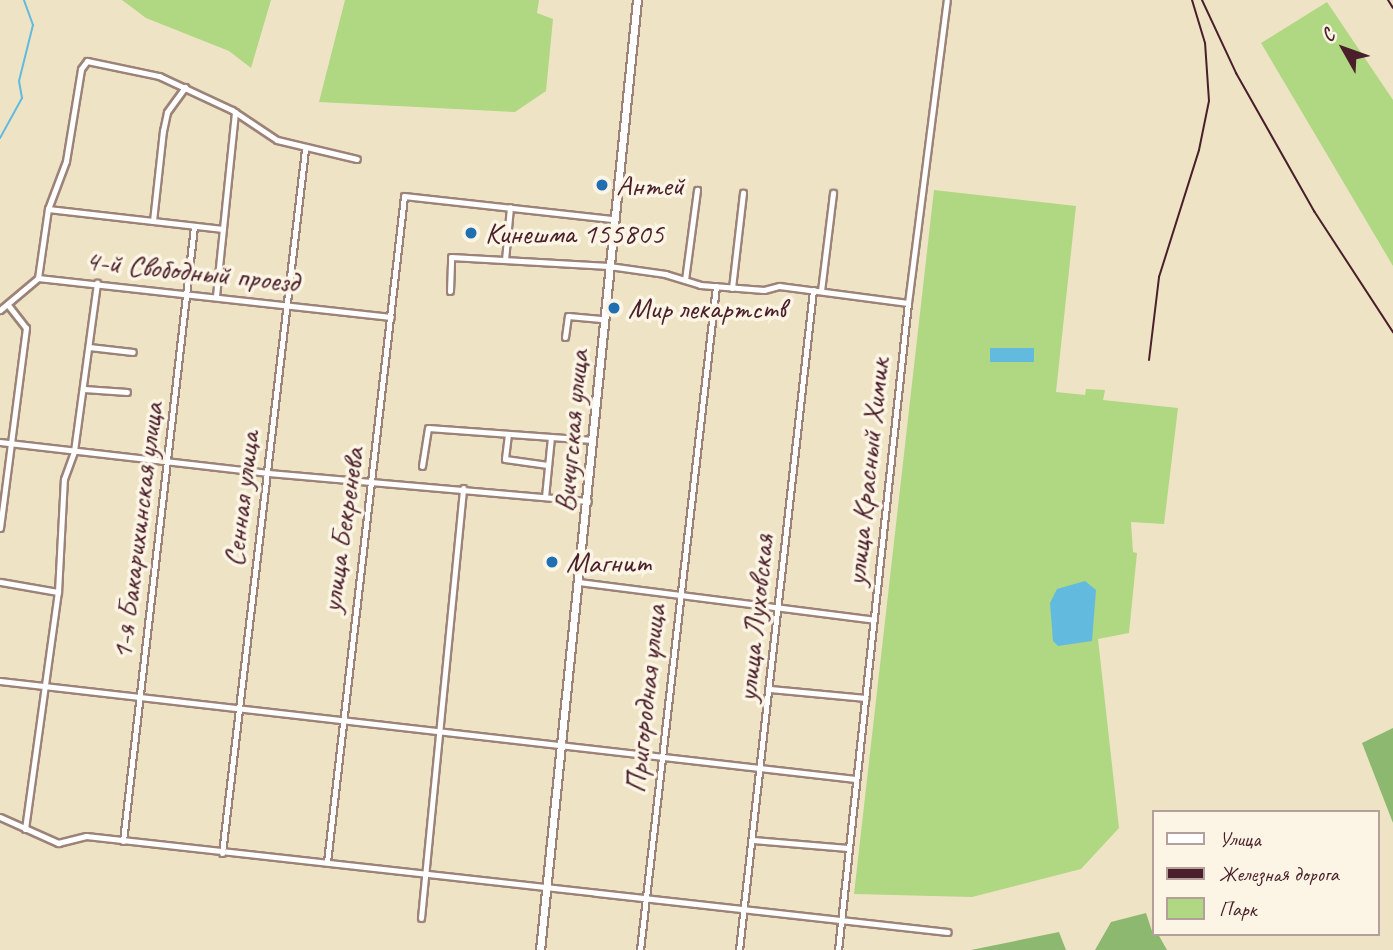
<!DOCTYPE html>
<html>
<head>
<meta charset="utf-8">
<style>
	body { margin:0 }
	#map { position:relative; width:1393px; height:950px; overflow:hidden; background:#eee4c5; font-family:Caveat,sans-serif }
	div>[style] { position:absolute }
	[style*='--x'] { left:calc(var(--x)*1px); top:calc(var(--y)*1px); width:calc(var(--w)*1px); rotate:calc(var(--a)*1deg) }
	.green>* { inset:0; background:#b0d781 }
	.forest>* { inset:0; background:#8cb86f }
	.water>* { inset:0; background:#62badf; transform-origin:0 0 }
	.stream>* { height:2px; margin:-1px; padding:0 1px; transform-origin:1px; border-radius:1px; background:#62badf }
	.roads { filter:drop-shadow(2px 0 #9c8278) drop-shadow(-2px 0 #9c8278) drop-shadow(0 2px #9c8278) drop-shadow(0 -2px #9c8278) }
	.minor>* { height:5px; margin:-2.5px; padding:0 2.5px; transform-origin:2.5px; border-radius:2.5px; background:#fff }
	.secondary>* { height:7px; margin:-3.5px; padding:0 3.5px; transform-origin:3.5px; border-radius:3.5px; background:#fff }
	.rail>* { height:2px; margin:-1px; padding:0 1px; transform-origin:1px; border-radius:1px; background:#4a1f2b }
	.dots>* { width:19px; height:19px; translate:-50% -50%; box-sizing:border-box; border:4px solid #fcf5e5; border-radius:50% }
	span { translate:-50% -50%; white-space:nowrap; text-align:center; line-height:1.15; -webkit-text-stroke:7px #fcf5e5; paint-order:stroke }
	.poi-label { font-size:30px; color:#4a1f2b }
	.left { translate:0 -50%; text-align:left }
	.street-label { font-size:30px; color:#4a1f2b }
	.legend { position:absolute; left:1152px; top:810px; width:228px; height:126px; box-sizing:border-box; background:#fcf5e5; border:2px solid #b59f9b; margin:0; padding:9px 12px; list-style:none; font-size:21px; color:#4a1f2b }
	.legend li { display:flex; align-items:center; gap:14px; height:35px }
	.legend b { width:35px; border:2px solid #b59f9b }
	.north { position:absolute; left:1309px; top:14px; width:70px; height:70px; -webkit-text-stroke:5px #fcf5e5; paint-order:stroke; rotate:310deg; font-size:19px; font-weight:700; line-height:28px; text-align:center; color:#4a1f2b }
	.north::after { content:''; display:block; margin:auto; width:24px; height:32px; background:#4a1f2b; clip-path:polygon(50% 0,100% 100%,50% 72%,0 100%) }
</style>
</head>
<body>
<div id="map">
	<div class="green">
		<i style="clip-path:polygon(122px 0,271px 0,251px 68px,229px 51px,146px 18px)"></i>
		<i style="clip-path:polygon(345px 0,539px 0,537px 13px,553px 19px,546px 91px,515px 112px,319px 102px)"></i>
		<i style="clip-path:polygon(1327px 2px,1393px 100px,1393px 266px,1261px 43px)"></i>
		<i style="clip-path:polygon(934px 190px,1076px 206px,1056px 392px,1085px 395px,1086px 389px,1105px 390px,1103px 400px,1178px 408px,1164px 524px,1131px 522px,1133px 552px,1137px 553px,1129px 633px,1098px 639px,1119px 828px,1081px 869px,972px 897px,854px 894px)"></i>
	</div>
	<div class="forest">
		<i style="clip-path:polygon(1393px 728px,1393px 823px,1362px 743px)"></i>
		<i style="clip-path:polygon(1146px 913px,1153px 934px,1158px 934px,1167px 950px,1095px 950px,1111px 922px)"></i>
		<i style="clip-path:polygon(1059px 932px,1066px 950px,971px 950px)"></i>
	</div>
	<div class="water">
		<i style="left:990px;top:348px;width:44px;height:14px"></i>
		<i style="clip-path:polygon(1085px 581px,1096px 590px,1092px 641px,1058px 646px,1053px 641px,1050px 603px,1057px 589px)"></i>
	</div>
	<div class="stream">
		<i style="--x:0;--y:138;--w:46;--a:-61.2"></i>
		<i style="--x:22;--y:98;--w:17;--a:-100"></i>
		<i style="--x:19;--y:81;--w:58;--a:-76"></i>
		<i style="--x:33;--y:25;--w:27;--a:-110"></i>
	</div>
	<div class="roads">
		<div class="minor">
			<i style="--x:48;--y:209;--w:176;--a:6.5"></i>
			<i style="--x:153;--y:221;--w:91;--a:-83.7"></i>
			<i style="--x:163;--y:131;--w:19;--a:-78"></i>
			<i style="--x:167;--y:112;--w:31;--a:-54"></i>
			<i style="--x:505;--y:260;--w:53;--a:-84.6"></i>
			<i style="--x:38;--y:278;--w:70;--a:-81.8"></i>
			<i style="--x:48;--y:209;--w:51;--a:-69.4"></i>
			<i style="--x:66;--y:161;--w:93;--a:-80.7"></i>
			<i style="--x:81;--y:69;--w:10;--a:-53"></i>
			<i style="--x:87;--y:61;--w:74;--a:11.8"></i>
			<i style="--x:159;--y:76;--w:81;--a:25"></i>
			<i style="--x:232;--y:110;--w:54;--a:33.7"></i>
			<i style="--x:277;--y:140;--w:82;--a:13.4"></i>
			<i style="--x:685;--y:280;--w:91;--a:-82.4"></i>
			<i style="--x:732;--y:288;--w:96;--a:-83.4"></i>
			<i style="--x:450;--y:291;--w:34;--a:-88"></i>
			<i style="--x:451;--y:257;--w:158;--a:3.3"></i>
			<i style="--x:609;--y:266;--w:57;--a:8.1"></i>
			<i style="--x:665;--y:274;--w:37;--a:17"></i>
			<i style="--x:700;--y:285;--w:64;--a:4.5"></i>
			<i style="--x:764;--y:290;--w:16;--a:-15"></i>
			<i style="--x:779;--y:286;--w:130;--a:7.5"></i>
			<i style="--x:821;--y:291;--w:99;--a:-83"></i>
			<i style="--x:216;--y:296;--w:185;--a:-84.1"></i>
			<i style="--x:0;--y:310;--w:50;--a:-40.1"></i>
			<i style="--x:38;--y:278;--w:355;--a:6.3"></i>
			<i style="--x:565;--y:337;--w:21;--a:-82"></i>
			<i style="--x:568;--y:316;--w:36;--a:5"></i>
			<i style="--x:89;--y:347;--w:44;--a:6.5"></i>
			<i style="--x:84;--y:389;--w:43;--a:4"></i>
			<i style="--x:508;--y:434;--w:25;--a:97"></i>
			<i style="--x:505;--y:459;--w:43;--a:7.9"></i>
			<i style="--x:0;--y:442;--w:270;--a:6.6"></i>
			<i style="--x:268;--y:473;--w:321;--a:5"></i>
			<i style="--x:422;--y:466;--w:38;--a:-81"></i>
			<i style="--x:428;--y:428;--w:165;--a:4.2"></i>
			<i style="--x:545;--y:497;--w:60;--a:-84.3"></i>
			<i style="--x:0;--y:528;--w:202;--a:-82.6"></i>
			<i style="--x:26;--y:328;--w:29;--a:-128"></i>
			<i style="--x:0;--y:582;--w:59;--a:9.8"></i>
			<i style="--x:579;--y:582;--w:297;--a:7.3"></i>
			<i style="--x:0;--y:681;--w:861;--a:6.54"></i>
			<i style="--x:770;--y:689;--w:96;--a:5.4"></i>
			<i style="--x:0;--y:817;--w:64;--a:24.1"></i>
			<i style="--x:58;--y:843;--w:29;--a:-14"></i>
			<i style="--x:86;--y:836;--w:867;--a:6.35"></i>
			<i style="--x:25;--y:829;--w:239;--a:-82.1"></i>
			<i style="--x:58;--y:592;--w:113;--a:-87"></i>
			<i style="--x:64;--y:479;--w:30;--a:-70"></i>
			<i style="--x:74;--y:451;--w:170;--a:-82.2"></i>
			<i style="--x:753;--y:840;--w:95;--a:4.8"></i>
			<i style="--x:123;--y:841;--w:619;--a:-83.41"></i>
			<i style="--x:222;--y:853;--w:708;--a:-83.27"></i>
			<i style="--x:327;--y:862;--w:670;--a:-83.4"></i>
			<i style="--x:404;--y:196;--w:211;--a:6.3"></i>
			<i style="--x:421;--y:918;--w:432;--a:-84.4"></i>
			<i style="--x:640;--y:950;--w:668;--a:-83.47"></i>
			<i style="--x:739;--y:950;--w:664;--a:-83.6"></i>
			<i style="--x:838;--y:950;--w:651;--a:-83.83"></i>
			<i style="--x:908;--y:303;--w:305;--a:-82.7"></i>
		</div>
		<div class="secondary">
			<i style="--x:540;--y:950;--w:955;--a:-84.17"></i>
		</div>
	</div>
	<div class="rail">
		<i style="--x:1202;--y:0;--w:81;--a:65"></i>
		<i style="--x:1236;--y:73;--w:159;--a:60.5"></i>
		<i style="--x:1314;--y:211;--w:145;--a:56.9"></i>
		<i style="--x:1388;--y:0;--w:9;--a:58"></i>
		<i style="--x:1149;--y:360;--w:84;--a:-83.1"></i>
		<i style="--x:1159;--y:277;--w:133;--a:-72.5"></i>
		<i style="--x:1199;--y:150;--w:50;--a:-78.5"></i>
		<i style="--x:1209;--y:101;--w:58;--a:-93.9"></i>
		<i style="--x:1205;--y:43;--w:45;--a:-106.8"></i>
	</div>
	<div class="dots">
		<i style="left:602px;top:185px;background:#1f6fb2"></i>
		<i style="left:471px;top:233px;background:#1f6fb2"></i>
		<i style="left:614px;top:308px;background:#1f6fb2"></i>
		<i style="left:552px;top:562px;background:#1f6fb2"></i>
	</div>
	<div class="poi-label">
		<span class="left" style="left:616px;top:185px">Антей</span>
		<span class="left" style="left:485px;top:233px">Кинешма 155805</span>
		<span class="left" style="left:628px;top:308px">Мир лекартств</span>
		<span class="left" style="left:566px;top:562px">Магнит</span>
	</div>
	<div class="street-label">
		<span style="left:192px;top:271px;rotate:6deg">4-й Свободный проезд</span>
		<span style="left:571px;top:431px;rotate:-85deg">Вичугская улица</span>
		<span style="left:867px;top:472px;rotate:-84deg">улица Красный Химик</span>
		<span style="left:241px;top:499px;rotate:-83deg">Сенная улица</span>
		<span style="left:342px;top:530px;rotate:-82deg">улица Бекренева</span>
		<span style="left:137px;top:531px;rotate:-83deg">1-я Бакарихинская улица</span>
		<span style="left:755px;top:618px;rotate:-84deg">улица Луховская</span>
		<span style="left:645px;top:699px;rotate:-84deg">Пригородная улица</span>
	</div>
	<ul class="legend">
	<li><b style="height:9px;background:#fff"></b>Улица</li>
	<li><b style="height:9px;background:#4a1f2b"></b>Железная дорога</li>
	<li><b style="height:19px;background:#b0d781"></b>Парк</li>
	</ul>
	<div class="north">С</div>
</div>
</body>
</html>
